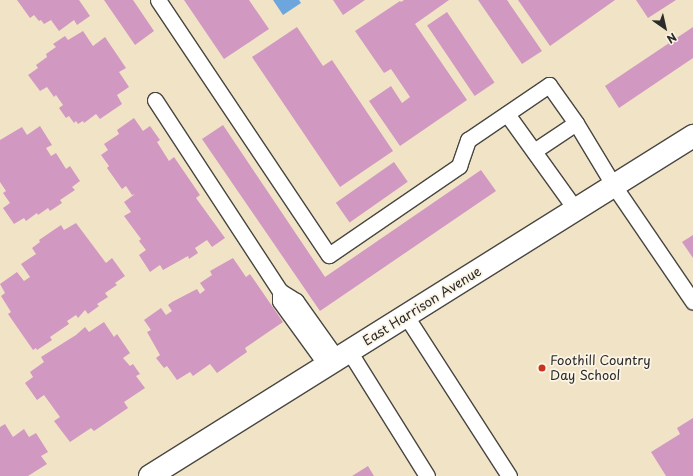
<!DOCTYPE html>
<html>
<head>
<meta charset="utf-8">
<style>
	body { margin:0 }
	#map { position:relative; width:693px; height:476px; overflow:hidden; background:#f1e4c6; font-family:"Playpen Sans",sans-serif }
	div>[style] { position:absolute }
	[style*='--x'] { left:calc(var(--x)*1px); top:calc(var(--y)*1px); width:calc(var(--w)*1px); rotate:calc(var(--a)*1deg) }
	.water>* { inset:0; background:#6ca6dc }
	.building>* { inset:0; background:#d198c1; transform-origin:0 0 }
	.roads { filter:drop-shadow(1px 0 #494742) drop-shadow(-1px 0 #494742) drop-shadow(0 1px #494742) drop-shadow(0 -1px #494742) }
	.lane>* { height:15px; margin:-7.5px; padding:0 7.5px; transform-origin:7.5px; border-radius:7.5px; background:#fff }
	.secondary>* { height:22px; margin:-11px; padding:0 11px; transform-origin:11px; border-radius:11px; background:#fff }
	.dots>* { width:11px; height:11px; translate:-50% -50%; box-sizing:border-box; border:2px solid #fcf5e5; border-radius:50% }
	span { translate:-50% -50%; white-space:nowrap; text-align:center; line-height:1.15; -webkit-text-stroke:3.5px #fcf5e5; paint-order:stroke }
	.street-label { font-size:13px; color:#2b2b2b }
	.poi-label { font-size:13px; color:#2b2b2b }
	.left { translate:0 -50%; text-align:left }
	.north { position:absolute; left:645px; top:8px; width:40px; height:40px; -webkit-text-stroke:3px #fcf5e5; paint-order:stroke; rotate:146deg; font-size:11px; font-weight:700; line-height:16px; text-align:center; color:#2b2b2b }
	.north::after { content:''; display:block; margin:auto; width:14px; height:18px; background:#2b2b2b; clip-path:polygon(50% 0,100% 100%,50% 72%,0 100%) }
</style>
</head>
<body>
<div id="map">
	<div class="water">
		<i style="clip-path:polygon(273px 0,299px 0,301px 3px,283px 15px)"></i>
	</div>
	<div class="building">
		<i style="clip-path:polygon(17px 0,79px 0,90px 16px,77px 25px,74px 20px,59px 31px,51px 20px,44px 24px,41px 20px,39px 21px,34px 15px,30px 18px)"></i>
		<i style="clip-path:polygon(104px 0,133px 0,154px 31px,135px 45px)"></i>
		<i style="clip-path:polygon(184px 0,249px 0,269px 29px,224px 59px)"></i>
		<i style="clip-path:polygon(333px 0,365px 0,343px 15px)"></i>
		<i style="clip-path:polygon(404px 0,449px 0,415px 24px,467px 100px,400px 146px,369px 101px,391px 86px,402px 103px,410px 97px,391px 69px,384px 73px,355px 31px,400px 1px,401px 2px)"></i>
		<i style="clip-path:polygon(478px 0,507px 0,542px 51px,522px 64px)"></i>
		<i style="clip-path:polygon(518px 0,615px 0,550px 46px)"></i>
		<i style="clip-path:polygon(636px 0,676px 0,648px 18px)"></i>
		<i style="left:447px;top:12px;width:85px;height:24px;rotate:56deg"></i>
		<i style="clip-path:polygon(297px 27px,323px 66px,332px 60px,393px 151px,340px 187px,252px 57px)"></i>
		<i style="clip-path:polygon(693px 27px,693px 58px,619px 108px,605px 86px)"></i>
		<i style="clip-path:polygon(83px 31px,93px 46px,105px 37px,126px 68px,119px 72px,129px 87px,117px 95px,122px 104px,100px 119px,96px 114px,84px 123px,83px 121px,78px 124px,76px 121px,74px 123px,69px 116px,66px 118px,59px 108px,63px 105px,56px 95px,54px 97px,47px 87px,40px 91px,28px 75px,38px 68px,36px 65px,47px 57px,46px 54px,56px 47px,53px 44px,65px 36px,68px 40px)"></i>
		<i style="clip-path:polygon(134px 118px,143px 131px,150px 126px,160px 140px,157px 142px,169px 161px,174px 157px,200px 195px,196px 198px,225px 238px,212px 247px,207px 240px,195px 248px,198px 253px,189px 259px,188px 256px,163px 270px,160px 265px,150px 272px,139px 255px,146px 250px,139px 241px,141px 239px,124px 216px,131px 212px,124px 202px,135px 194px,132px 195px,126px 186px,122px 189px,107px 168px,109px 166px,101px 155px,108px 150px,104px 144px,119px 134px,117px 130px)"></i>
		<i style="clip-path:polygon(223px 125px,325px 277px,481px 170px,496px 191px,320px 311px,202px 139px)"></i>
		<i style="clip-path:polygon(40px 126px,52px 145px,46px 148px,51px 156px,56px 153px,66px 169px,70px 166px,80px 181px,72px 187px,75px 190px,60px 200px,62px 203px,50px 211px,48px 208px,38px 215px,37px 213px,26px 221px,24px 218px,14px 224px,3px 208px,10px 203px,3px 193px,6px 191px,0 182px,0 140px,22px 127px,27px 135px)"></i>
		<i style="left:394px;top:162px;width:24px;height:71px;rotate:55deg"></i>
		<i style="clip-path:polygon(76px 223px,106px 263px,112px 258px,125px 276px,115px 283px,117px 285px,105px 293px,108px 297px,97px 304px,99px 306px,88px 314px,85px 310px,78px 318px,76px 315px,67px 321px,69px 324px,50px 337px,52px 340px,37px 350px,36px 348px,33px 350px,8px 314px,11px 312px,1px 296px,5px 293px,0 284px,17px 272px,24px 281px,30px 277px,21px 264px,36px 254px,32px 248px,40px 242px,39px 240px,61px 225px,64px 230px)"></i>
		<i style="clip-path:polygon(693px 235px,693px 258px,682px 242px)"></i>
		<i style="clip-path:polygon(233px 258px,246px 277px,250px 274px,283px 322px,245px 348px,247px 352px,217px 373px,210px 364px,193px 376px,190px 372px,177px 380px,167px 366px,164px 368px,156px 358px,160px 355px,147px 332px,151px 330px,144px 320px,161px 308px,166px 315px,172px 311px,168px 305px,172px 302px,197px 289px,200px 294px,205px 290px,200px 283px,212px 275px,210px 271px)"></i>
		<i style="clip-path:polygon(104px 322px,114px 337px,117px 334px,130px 353px,123px 358px,130px 366px,133px 364px,140px 374px,136px 376px,145px 388px,124px 402px,128px 408px,94px 431px,91px 428px,70px 442px,54px 421px,60px 417px,44px 395px,37px 400px,25px 383px,33px 377px,30px 372px,44px 362px,41px 357px,76px 335px,85px 327px,89px 332px)"></i>
		<i style="clip-path:polygon(693px 418px,693px 476px,666px 476px,651px 452px,680px 434px,677px 428px)"></i>
		<i style="clip-path:polygon(5px 424px,13px 437px,24px 429px,29px 437px,36px 433px,48px 452px,41px 456px,47px 464px,28px 476px,0 476px,0 427px)"></i>
		<i style="clip-path:polygon(368px 466px,374px 476px,352px 476px)"></i>
	</div>
	<div class="roads">
		<div class="lane">
			<i style="--x:158;--y:0;--w:307;--a:56.2"></i>
			<i style="--x:329;--y:255;--w:158;--a:-34.4"></i>
			<i style="--x:459;--y:166;--w:28;--a:-71"></i>
			<i style="--x:468;--y:140;--w:98;--a:-34.2"></i>
			<i style="--x:549;--y:85;--w:47;--a:54.6"></i>
			<i style="--x:576;--y:123;--w:74;--a:58.9"></i>
			<i style="--x:614;--y:186;--w:140;--a:55.7"></i>
			<i style="--x:155;--y:100;--w:228;--a:56.8"></i>
			<i style="--x:280;--y:291;--w:19;--a:32"></i>
			<i style="--x:296;--y:301;--w:71;--a:54.7"></i>
			<i style="--x:507;--y:114;--w:118;--a:54.3"></i>
			<i style="--x:534;--y:151;--w:50;--a:-33.7"></i>
			<i style="--x:280;--y:291;--w:10;--a:90"></i>
			<i style="--x:280;--y:301;--w:80;--a:54.1"></i>
			<i style="--x:406;--y:316;--w:190;--a:57.2"></i>
			<i style="--x:349;--y:351;--w:147;--a:58"></i>
		</div>
		<div class="secondary">
			<i style="--x:150;--y:476;--w:641;--a:-32.05"></i>
		</div>
	</div>
	<div class="dots">
		<i style="left:542px;top:368px;background:#c8321e"></i>
	</div>
	<div class="street-label">
		<span style="left:422px;top:306px;rotate:-32deg">East Harrison Avenue</span>
	</div>
	<div class="poi-label">
		<span class="left" style="left:550px;top:368px">Foothill Country<br>Day School</span>
	</div>
	<div class="north">N</div>
</div>
</body>
</html>
